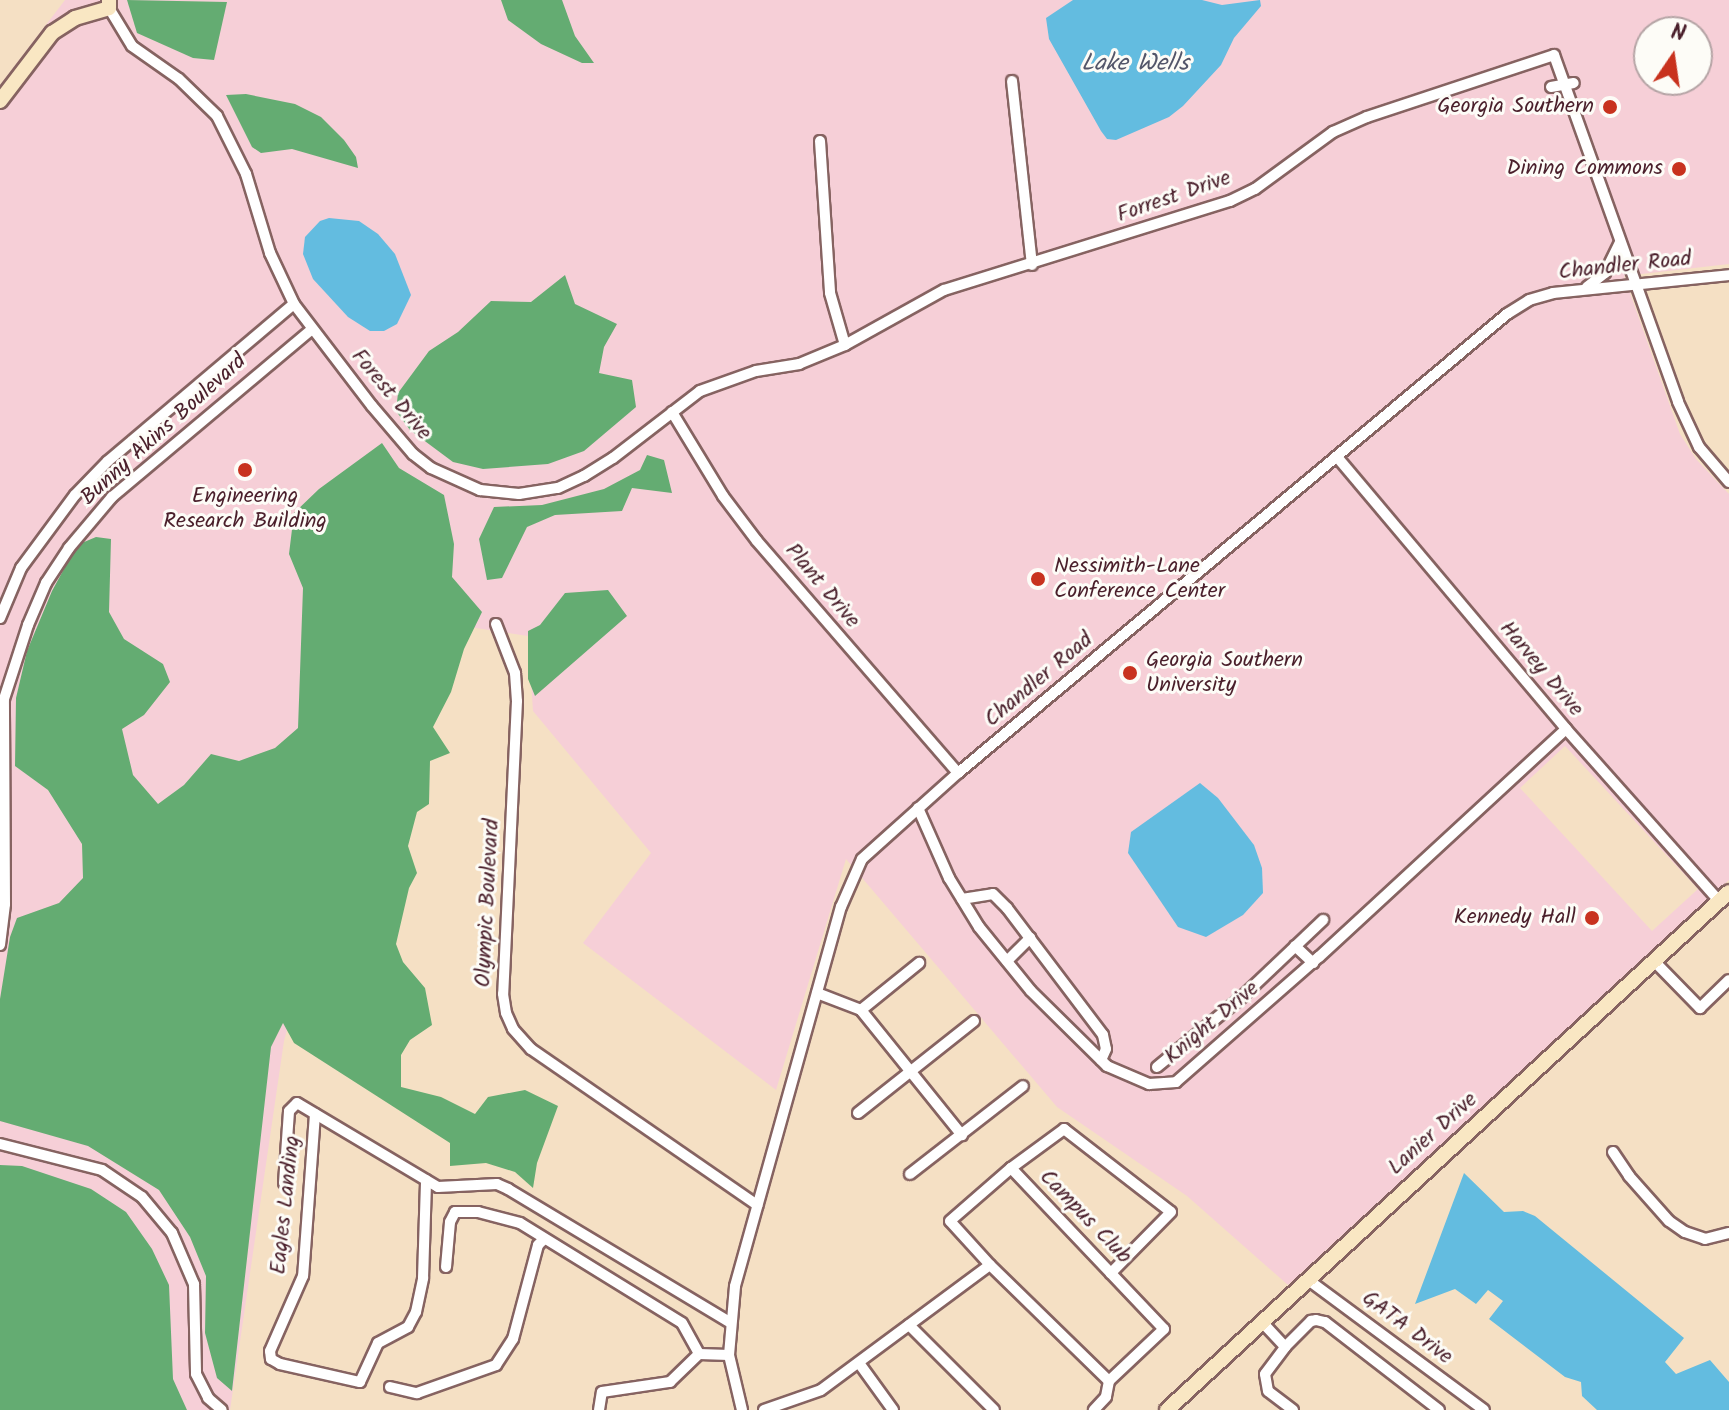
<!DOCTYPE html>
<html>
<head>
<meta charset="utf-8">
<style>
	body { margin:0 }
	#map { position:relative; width:1729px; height:1410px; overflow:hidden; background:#f5e0c4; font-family:Kalam,sans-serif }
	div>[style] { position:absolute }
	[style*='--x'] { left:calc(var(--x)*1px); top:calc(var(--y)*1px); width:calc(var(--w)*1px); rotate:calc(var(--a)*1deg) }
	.built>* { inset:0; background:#f6cfd7 }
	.forest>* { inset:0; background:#64ac72 }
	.water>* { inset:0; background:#63bce0 }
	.roads { filter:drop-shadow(2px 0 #866361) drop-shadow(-2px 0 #866361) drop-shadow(0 2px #866361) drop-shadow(0 -2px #866361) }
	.street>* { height:10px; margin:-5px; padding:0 5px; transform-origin:5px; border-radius:5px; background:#fff }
	.secondary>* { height:14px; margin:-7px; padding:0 7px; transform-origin:7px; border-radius:7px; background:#f9e7c3 }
	.dots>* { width:22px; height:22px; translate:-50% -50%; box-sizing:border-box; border:4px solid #fdfcf7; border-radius:50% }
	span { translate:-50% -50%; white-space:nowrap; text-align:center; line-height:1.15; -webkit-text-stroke:6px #fdfcf7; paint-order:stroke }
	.poi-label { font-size:22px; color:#4a1f2b }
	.right { translate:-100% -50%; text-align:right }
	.left { translate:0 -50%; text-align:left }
	.street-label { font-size:22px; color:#4a1f2b }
	.water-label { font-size:24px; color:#53566a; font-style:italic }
	.north { position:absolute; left:1633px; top:16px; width:80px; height:80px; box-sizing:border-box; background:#fdfcf7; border:2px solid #b5a4a5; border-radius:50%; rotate:13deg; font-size:22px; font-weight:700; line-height:32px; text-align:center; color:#4a1f2b }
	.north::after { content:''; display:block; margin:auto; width:28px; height:36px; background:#c8321e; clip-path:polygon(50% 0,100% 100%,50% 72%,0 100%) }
</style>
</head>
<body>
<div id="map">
	<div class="built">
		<i style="clip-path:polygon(evenodd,65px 0,1729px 0,1729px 264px,1624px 276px,1680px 434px,1696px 459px,1729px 494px,1729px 880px,1288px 1285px,1187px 1196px,1057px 1107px,846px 859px,776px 1090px,583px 943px,651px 853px,533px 711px,528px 636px,398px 616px,284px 1041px,230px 1410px,0 1410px,0 85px,65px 0,1649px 32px,1697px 32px,1697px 80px,1649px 80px,1649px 32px,65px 0,1565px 746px,1698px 889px,1652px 931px,1520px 788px,1565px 746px)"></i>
	</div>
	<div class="forest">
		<i style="clip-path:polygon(127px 0,227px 2px,214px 60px,193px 58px,137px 33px)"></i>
		<i style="clip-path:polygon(501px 0,562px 0,575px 36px,594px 63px,582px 63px,541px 44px,508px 20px)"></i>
		<i style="clip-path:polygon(246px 94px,295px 104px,321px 117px,344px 140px,356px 157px,358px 168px,292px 149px,261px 153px,252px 147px,226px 95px)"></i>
		<i style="clip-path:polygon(565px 275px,575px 304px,617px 324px,604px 347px,599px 373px,632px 380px,636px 407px,584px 451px,548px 464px,483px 469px,453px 462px,410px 430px,396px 411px,398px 393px,429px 351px,458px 332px,491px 301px,531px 302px)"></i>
		<i style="clip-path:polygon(382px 443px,399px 468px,444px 495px,454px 544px,452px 577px,482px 612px,464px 649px,451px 692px,433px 727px,450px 753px,430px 761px,429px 804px,417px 812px,408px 846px,417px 873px,409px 888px,396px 944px,403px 962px,425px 988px,432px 1025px,410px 1040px,401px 1055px,401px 1087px,441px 1097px,475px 1114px,488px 1097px,525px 1090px,558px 1106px,537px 1163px,533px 1188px,515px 1172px,486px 1163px,450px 1166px,450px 1143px,294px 1043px,283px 1023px,271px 1047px,232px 1391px,217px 1378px,205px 1333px,206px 1276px,190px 1237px,159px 1190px,88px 1146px,0 1121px,0 999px,10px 937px,17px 918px,59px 903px,83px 878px,82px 844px,48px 790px,15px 766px,16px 698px,27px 651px,52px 591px,77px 545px,96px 537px,111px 539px,109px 612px,124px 639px,163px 664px,170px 682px,144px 715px,122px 729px,133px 775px,158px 804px,184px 785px,211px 754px,239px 761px,275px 748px,298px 728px,303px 588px,289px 554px,294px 513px,319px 489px)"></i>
		<i style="clip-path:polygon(647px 455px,664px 460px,672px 493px,632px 488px,622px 511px,555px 515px,527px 527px,502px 578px,487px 580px,479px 539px,494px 507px,542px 505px,604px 489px,640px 470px)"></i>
		<i style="clip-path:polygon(608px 590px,627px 616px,535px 696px,528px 679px,528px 631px,540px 625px,565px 593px)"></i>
		<i style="clip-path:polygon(0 1165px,22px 1166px,91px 1189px,126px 1212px,152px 1249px,169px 1285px,173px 1379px,187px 1410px,0 1410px)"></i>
	</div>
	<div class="water">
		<i style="clip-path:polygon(1073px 0,1202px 0,1222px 5px,1260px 0,1261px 6px,1234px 38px,1221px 65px,1183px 106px,1169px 117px,1116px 140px,1107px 139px,1101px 131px,1049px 39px,1046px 18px)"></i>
		<i style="clip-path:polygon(329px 218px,359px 221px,378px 234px,395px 254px,411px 295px,397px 324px,384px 331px,370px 331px,348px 317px,313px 279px,303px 254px,305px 237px,320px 221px)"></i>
		<i style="clip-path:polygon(1200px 783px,1218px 798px,1254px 845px,1262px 868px,1263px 893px,1243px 915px,1206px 937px,1178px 927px,1128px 853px,1131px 832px)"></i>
		<i style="clip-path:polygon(1464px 1173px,1504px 1212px,1523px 1211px,1535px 1216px,1684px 1338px,1665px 1362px,1676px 1374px,1710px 1360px,1729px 1382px,1729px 1410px,1597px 1410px,1582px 1396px,1581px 1382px,1565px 1377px,1489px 1319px,1503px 1301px,1488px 1290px,1476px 1304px,1455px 1289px,1415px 1304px)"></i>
	</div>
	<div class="roads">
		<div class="street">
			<i style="--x:109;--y:8;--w:44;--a:58.8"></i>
			<i style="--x:132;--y:46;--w:57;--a:35.1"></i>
			<i style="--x:179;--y:79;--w:53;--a:44.2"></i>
			<i style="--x:217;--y:116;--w:65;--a:63.4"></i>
			<i style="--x:246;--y:174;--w:83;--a:73.1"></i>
			<i style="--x:270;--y:253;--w:56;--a:64.8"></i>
			<i style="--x:294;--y:304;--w:128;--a:52.6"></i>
			<i style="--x:372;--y:406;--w:63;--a:49.5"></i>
			<i style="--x:413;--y:454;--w:23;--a:38"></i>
			<i style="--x:431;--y:468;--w:54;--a:24.2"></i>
			<i style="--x:480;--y:490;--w:39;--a:6"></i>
			<i style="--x:519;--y:494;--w:39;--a:-9"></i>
			<i style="--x:558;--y:488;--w:29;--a:-25"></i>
			<i style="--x:584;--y:476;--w:34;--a:-32"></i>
			<i style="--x:613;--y:458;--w:110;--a:-37.6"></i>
			<i style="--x:700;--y:391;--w:59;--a:-19.7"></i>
			<i style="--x:756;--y:371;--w:44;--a:-9.2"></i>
			<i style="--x:799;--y:364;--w:50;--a:-22.4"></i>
			<i style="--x:845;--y:345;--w:113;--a:-29.1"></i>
			<i style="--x:944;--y:290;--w:300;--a:-17.3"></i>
			<i style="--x:1230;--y:201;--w:28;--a:-26"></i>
			<i style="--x:1255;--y:189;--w:97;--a:-36.2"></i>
			<i style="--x:1333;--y:132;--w:37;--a:-24"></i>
			<i style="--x:1367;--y:117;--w:197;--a:-18.3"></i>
			<i style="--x:1554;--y:55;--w:368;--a:70.3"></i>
			<i style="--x:1678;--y:402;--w:50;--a:65"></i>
			<i style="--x:1699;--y:447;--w:46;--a:49.4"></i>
			<i style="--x:1012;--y:81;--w:185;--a:83.8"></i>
			<i style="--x:1551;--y:87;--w:23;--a:-10"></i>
			<i style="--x:820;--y:141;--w:152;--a:86.2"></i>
			<i style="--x:830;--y:293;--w:54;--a:73.9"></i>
			<i style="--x:1587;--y:287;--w:23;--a:-38"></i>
			<i style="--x:1605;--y:273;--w:34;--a:-64"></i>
			<i style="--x:672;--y:412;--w:98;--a:58.7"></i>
			<i style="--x:723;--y:496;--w:56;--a:52.9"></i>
			<i style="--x:757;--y:541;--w:307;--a:49.1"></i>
			<i style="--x:1338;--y:458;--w:354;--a:49.9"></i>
			<i style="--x:1566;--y:729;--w:230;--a:48.3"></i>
			<i style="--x:0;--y:618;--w:54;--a:-67.2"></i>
			<i style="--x:21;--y:568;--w:91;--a:-53.5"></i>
			<i style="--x:75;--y:495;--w:47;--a:-45.9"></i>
			<i style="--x:108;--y:461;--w:243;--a:-40.2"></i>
			<i style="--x:496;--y:624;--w:53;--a:68.8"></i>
			<i style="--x:515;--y:673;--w:28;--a:86"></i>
			<i style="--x:517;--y:701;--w:293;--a:92.7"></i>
			<i style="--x:503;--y:994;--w:19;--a:81"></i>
			<i style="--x:506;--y:1013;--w:17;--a:66"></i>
			<i style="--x:513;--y:1029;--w:27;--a:48"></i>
			<i style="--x:531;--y:1049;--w:275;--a:34.6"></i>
			<i style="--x:918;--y:808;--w:77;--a:66.1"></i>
			<i style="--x:949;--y:878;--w:57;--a:58.5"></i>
			<i style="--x:979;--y:927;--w:82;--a:50.9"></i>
			<i style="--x:1031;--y:991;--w:107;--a:44.6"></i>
			<i style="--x:1107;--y:1066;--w:46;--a:23.2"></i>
			<i style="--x:1149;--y:1084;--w:27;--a:-4"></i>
			<i style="--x:1176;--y:1082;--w:190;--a:-41.2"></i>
			<i style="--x:1319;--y:957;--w:336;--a:-42.7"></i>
			<i style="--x:962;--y:899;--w:31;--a:-9"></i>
			<i style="--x:993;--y:894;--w:20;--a:45"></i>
			<i style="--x:1007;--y:908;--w:159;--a:52.9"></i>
			<i style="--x:1103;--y:1035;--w:14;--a:78"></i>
			<i style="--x:1106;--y:1049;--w:12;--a:114"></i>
			<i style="--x:0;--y:945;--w:41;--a:-83"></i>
			<i style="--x:5;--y:904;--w:205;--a:-90.3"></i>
			<i style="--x:4;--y:699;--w:78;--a:-72"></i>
			<i style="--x:28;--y:625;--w:46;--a:-66.8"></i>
			<i style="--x:46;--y:583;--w:42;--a:-56.7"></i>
			<i style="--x:69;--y:548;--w:67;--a:-49.9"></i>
			<i style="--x:112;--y:497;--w:261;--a:-40"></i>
			<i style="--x:1295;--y:946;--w:25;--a:43"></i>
			<i style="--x:1007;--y:961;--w:33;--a:-45"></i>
			<i style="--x:1654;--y:961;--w:66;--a:45.6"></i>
			<i style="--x:1700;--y:1008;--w:40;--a:-44"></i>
			<i style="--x:817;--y:993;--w:47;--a:21.1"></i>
			<i style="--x:861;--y:1010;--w:161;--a:51.1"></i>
			<i style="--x:861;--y:1010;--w:75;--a:-39"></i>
			<i style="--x:1157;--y:1067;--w:110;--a:-39.5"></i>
			<i style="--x:1242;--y:997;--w:112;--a:-43.5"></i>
			<i style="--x:858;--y:1113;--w:148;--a:-38.4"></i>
			<i style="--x:315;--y:1114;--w:162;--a:94.2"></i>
			<i style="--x:303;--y:1276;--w:82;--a:113.7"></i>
			<i style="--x:270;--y:1351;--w:8;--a:83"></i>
			<i style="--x:271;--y:1359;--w:10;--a:29"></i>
			<i style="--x:280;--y:1364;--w:82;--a:12.7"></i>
			<i style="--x:360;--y:1382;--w:43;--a:-65.2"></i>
			<i style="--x:378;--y:1343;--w:34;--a:-28"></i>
			<i style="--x:408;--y:1327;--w:17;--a:-62"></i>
			<i style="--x:416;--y:1312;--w:35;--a:-78"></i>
			<i style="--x:423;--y:1278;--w:98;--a:-88.2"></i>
			<i style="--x:0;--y:1144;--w:105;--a:14.3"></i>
			<i style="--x:102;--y:1170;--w:48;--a:34"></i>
			<i style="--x:142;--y:1197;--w:47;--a:50.2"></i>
			<i style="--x:172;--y:1233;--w:56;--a:66.7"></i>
			<i style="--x:194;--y:1284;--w:90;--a:88.7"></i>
			<i style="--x:196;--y:1374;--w:27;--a:63"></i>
			<i style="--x:208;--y:1398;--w:18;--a:41"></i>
			<i style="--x:1613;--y:1152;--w:29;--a:56"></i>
			<i style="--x:1629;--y:1176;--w:60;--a:48.4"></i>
			<i style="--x:1669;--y:1221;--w:19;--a:35"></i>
			<i style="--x:1685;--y:1232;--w:21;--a:19"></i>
			<i style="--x:1705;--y:1239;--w:25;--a:-14"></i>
			<i style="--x:1011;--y:1168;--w:66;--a:-36.3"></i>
			<i style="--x:1064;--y:1129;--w:135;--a:37.8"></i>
			<i style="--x:1171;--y:1212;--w:86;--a:134.5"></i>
			<i style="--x:910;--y:1174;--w:143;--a:-37.9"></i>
			<i style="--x:284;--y:1183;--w:72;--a:-86"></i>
			<i style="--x:289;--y:1111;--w:11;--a:-45"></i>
			<i style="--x:297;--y:1103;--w:164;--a:30.8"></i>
			<i style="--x:438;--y:1187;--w:59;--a:-2.9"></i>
			<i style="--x:497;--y:1184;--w:12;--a:24"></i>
			<i style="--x:508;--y:1189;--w:258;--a:31"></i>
			<i style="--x:990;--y:1265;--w:166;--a:44.3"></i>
			<i style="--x:446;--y:1267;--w:45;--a:-84.9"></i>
			<i style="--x:450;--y:1222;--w:11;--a:-63"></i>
			<i style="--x:455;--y:1212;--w:23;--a:0"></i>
			<i style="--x:478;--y:1212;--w:43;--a:14.7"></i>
			<i style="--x:520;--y:1223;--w:190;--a:31.7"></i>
			<i style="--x:682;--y:1323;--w:35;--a:61"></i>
			<i style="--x:699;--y:1354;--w:30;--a:2"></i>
			<i style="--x:1307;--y:1279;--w:220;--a:36.5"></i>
			<i style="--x:1262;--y:1322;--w:34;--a:47"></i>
			<i style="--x:909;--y:1325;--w:120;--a:45"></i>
			<i style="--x:859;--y:1363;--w:58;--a:54.1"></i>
			<i style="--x:390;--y:1387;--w:28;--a:13"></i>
			<i style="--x:417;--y:1393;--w:84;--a:-19.5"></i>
			<i style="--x:496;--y:1365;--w:31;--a:-57"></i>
			<i style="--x:513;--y:1339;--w:97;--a:-75.1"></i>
			<i style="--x:538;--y:1245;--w:8;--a:-45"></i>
			<i style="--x:599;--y:1410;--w:18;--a:-81"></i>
			<i style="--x:602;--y:1392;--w:69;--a:-8.4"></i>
			<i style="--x:670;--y:1382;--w:40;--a:-44"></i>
			<i style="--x:742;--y:1410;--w:57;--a:-103.3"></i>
			<i style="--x:729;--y:1355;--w:69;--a:-85"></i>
			<i style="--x:735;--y:1286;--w:394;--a:-74.4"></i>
			<i style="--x:841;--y:907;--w:52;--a:-66.4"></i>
			<i style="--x:862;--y:859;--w:129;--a:-41.9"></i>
			<i style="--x:958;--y:773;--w:716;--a:-39.9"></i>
			<i style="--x:1507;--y:314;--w:26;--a:-32"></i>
			<i style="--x:1529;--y:300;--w:25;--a:-16"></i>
			<i style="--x:1553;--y:293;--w:177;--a:-5.8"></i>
			<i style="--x:764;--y:1410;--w:60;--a:-19.3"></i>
			<i style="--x:821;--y:1390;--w:210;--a:-36.5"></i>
			<i style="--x:990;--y:1265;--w:59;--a:-132.3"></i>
			<i style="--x:950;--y:1221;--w:81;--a:-41"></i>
			<i style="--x:1011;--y:1168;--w:222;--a:46.5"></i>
			<i style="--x:1164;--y:1329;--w:76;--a:136.6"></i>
			<i style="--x:1109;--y:1381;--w:16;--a:101"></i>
			<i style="--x:1106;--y:1397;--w:18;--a:133"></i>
			<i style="--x:1293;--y:1410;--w:31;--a:-143"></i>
			<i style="--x:1268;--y:1391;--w:17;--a:-100"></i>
			<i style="--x:1265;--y:1374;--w:34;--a:-53"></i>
			<i style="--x:1285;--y:1347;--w:37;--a:-45"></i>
			<i style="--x:1311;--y:1321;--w:5;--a:-11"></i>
			<i style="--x:1316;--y:1320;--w:9;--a:13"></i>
			<i style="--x:1325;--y:1322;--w:144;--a:37.7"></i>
		</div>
		<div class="secondary">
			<i style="--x:0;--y:101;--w:86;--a:-52.6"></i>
			<i style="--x:52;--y:33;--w:27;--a:-33"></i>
			<i style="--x:75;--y:18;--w:35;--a:-16"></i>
			<i style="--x:109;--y:8;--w:8;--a:-90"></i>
			<i style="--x:1167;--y:1410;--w:764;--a:-42.67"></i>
		</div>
	</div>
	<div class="dots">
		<i style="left:1610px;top:107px;background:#c8321e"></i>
		<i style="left:1679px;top:169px;background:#c8321e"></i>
		<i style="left:245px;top:470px;background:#c8321e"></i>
		<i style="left:1038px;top:579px;background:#c8321e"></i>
		<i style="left:1130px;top:673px;background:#c8321e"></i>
		<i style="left:1592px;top:918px;background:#c8321e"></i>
	</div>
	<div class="poi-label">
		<span class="right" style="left:1594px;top:107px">Georgia Southern</span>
		<span class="right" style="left:1663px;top:169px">Dining Commons</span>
		<span style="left:245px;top:509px">Engineering<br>Research Building</span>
		<span class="left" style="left:1054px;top:579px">Nessimith-Lane<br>Conference Center</span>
		<span class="left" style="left:1146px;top:673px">Georgia Southern<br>University</span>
		<span class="right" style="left:1576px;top:918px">Kennedy Hall</span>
	</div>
	<div class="street-label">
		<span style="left:1174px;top:197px;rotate:-19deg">Forrest Drive</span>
		<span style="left:1625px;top:266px;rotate:-6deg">Chandler Road</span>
		<span style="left:391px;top:395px;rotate:50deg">Forest Drive</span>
		<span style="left:164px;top:430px;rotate:-42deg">Bunny Akins Boulevard</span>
		<span style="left:822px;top:586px;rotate:50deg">Plant Drive</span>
		<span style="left:1541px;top:669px;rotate:50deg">Harvey Drive</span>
		<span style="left:1039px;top:680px;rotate:-40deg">Chandler Road</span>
		<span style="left:488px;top:903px;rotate:-87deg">Olympic Boulevard</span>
		<span style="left:1212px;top:1023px;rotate:-40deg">Knight Drive</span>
		<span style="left:1433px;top:1134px;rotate:-42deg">Lanier Drive</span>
		<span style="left:286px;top:1205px;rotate:-84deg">Eagles Landing</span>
		<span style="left:1085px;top:1217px;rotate:46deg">Campus Club</span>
		<span style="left:1407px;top:1328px;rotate:37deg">GATA Drive</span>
	</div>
	<div class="water-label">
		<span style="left:1135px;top:64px">Lake Wells</span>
	</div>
	<div class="north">N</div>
</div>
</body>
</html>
